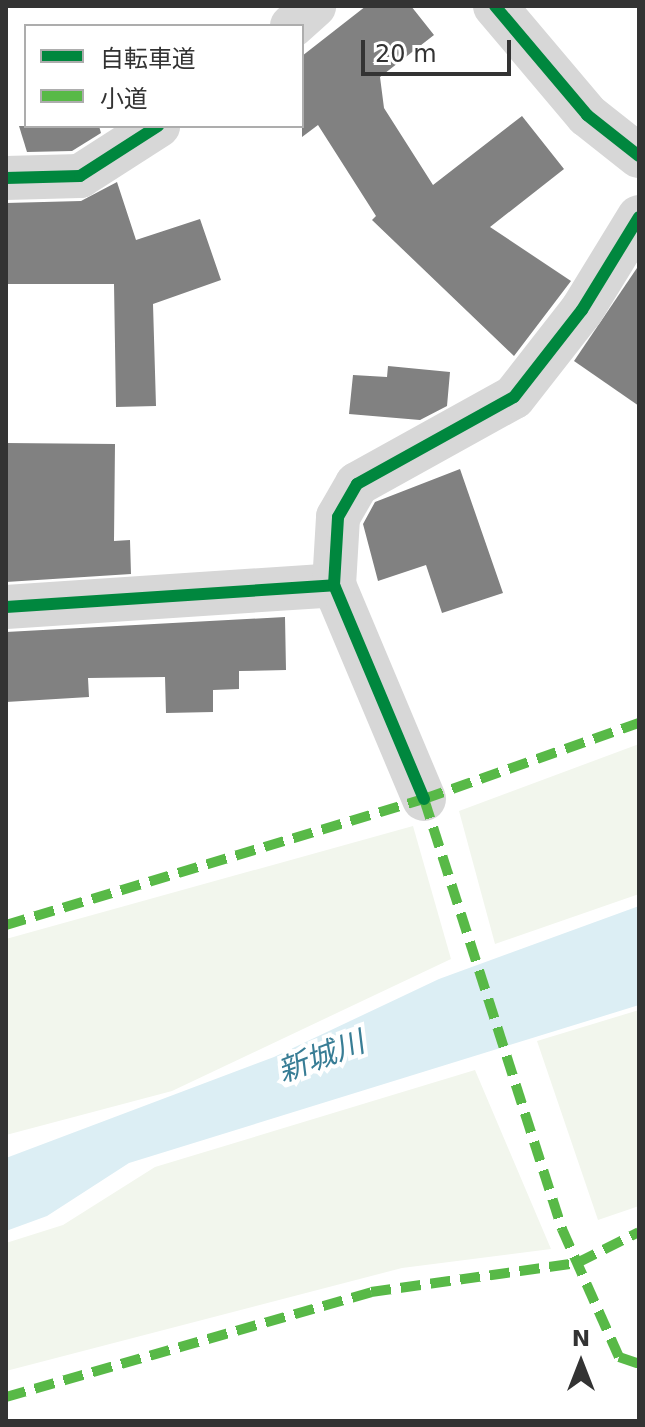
<!DOCTYPE html>
<html>
<head>
<meta charset="utf-8">
<style>
	body { margin:0 }
	#map { position:relative; width:645px; height:1427px; overflow:hidden; background:#fff; font-family:"DejaVu Sans","Noto Sans JP",sans-serif }
	div>[style] { position:absolute }
	[style*='--x'] { left:calc(var(--x)*1px); top:calc(var(--y)*1px); width:calc(var(--w)*1px); rotate:calc(var(--a)*1deg) }
	.green>* { inset:0; background:#f2f6ed }
	.water>* { inset:0; background:#dceef4 }
	.building>* { inset:0; background:#818181 }
	.minor>* { height:44px; margin:-22px; padding:0 22px; transform-origin:22px; border-radius:22px; background:#d7d7d7 }
	.quiet>* { height:10px; margin-top:-5px; transform-origin:0; background:repeating-linear-gradient(90deg,#58b947 0 20px,transparent 0 30px) }
	.cycleway>* { height:12px; margin:-6px; padding:0 6px; transform-origin:6px; border-radius:6px; background:#00873e }
	span { translate:-50% -50%; white-space:nowrap; text-align:center; line-height:1.15; -webkit-text-stroke:8px #fff; paint-order:stroke }
	.water-label { font-size:30px; color:#387d95; font-style:italic }
	.frame { position:absolute; inset:0; border:8px solid #333; pointer-events:none }
	.legend { position:absolute; left:24px; top:24px; width:280px; height:104px; box-sizing:border-box; background:#fff; border:2px solid #adadad; margin:0; padding:10px 14px; list-style:none; font-size:24px; color:#333 }
	.legend li { display:flex; align-items:center; gap:16px; height:40px }
	.legend b { width:40px; border:2px solid #adadad }
	.north { position:absolute; left:541px; top:1323px; width:80px; height:80px; -webkit-text-stroke:6px #fff; paint-order:stroke; rotate:0deg; font-size:22px; font-weight:700; line-height:32px; text-align:center; color:#333 }
	.north::after { content:''; display:block; margin:auto; width:28px; height:36px; background:#333; clip-path:polygon(50% 0,100% 100%,50% 72%,0 100%) }
	.scale { position:absolute; left:361px; top:40px; width:150px; height:36px; box-sizing:border-box; border:4px solid #333; border-top:0; padding-left:10px; font-size:24px; line-height:28px; white-space:nowrap; color:#333; -webkit-text-stroke:6px #fff; paint-order:stroke }
</style>
</head>
<body>
<div id="map">
	<div class="green">
		<i style="clip-path:polygon(639px 744px,639px 894px,495px 944px,459px 811px)"></i>
		<i style="clip-path:polygon(413px 826px,451px 959px,172px 1091px,6px 1135px,6px 939px)"></i>
		<i style="clip-path:polygon(639px 1010px,639px 1206px,598px 1220px,537px 1041px)"></i>
		<i style="clip-path:polygon(475px 1070px,551px 1249px,402px 1268px,6px 1371px,6px 1243px,63px 1225px,155px 1167px)"></i>
	</div>
	<div class="water">
		<i style="clip-path:polygon(639px 906px,639px 1005px,129px 1163px,47px 1216px,6px 1231px,6px 1158px,274px 1057px,439px 979px)"></i>
	</div>
	<div class="building">
		<i style="clip-path:polygon(366px 6px,411px 6px,434px 35px,380px 77px,384px 108px,433px 185px,522px 116px,564px 169px,490px 227px,571px 281px,514px 356px,372px 220px,376px 216px,318px 125px,302px 137px,302px 56px)"></i>
		<i style="clip-path:polygon(19px 126px,99px 126px,101px 133px,72px 151px,27px 152px)"></i>
		<i style="clip-path:polygon(117px 182px,136px 240px,200px 219px,221px 280px,153px 304px,156px 406px,116px 407px,114px 284px,6px 284px,6px 203px,81px 201px)"></i>
		<i style="clip-path:polygon(639px 265px,639px 406px,574px 361px)"></i>
		<i style="clip-path:polygon(388px 366px,450px 372px,447px 406px,420px 420px,349px 414px,353px 375px,387px 377px)"></i>
		<i style="clip-path:polygon(6px 443px,115px 444px,114px 541px,130px 540px,131px 574px,6px 582px)"></i>
		<i style="clip-path:polygon(460px 469px,503px 593px,442px 613px,426px 565px,378px 581px,363px 524px,375px 502px)"></i>
		<i style="clip-path:polygon(285px 617px,286px 670px,239px 671px,239px 689px,213px 690px,213px 712px,166px 713px,165px 677px,88px 678px,89px 697px,6px 702px,6px 632px)"></i>
	</div>
	<div class="minor">
		<i style="--x:495;--y:6;--w:143;--a:49.8"></i>
		<i style="--x:587;--y:115;--w:66;--a:38.3"></i>
		<i style="--x:292;--y:26;--w:30;--a:-42"></i>
		<i style="--x:6;--y:178;--w:74;--a:-1.5"></i>
		<i style="--x:80;--y:176;--w:93;--a:-32.7"></i>
		<i style="--x:6;--y:607;--w:329;--a:-3.8"></i>
		<i style="--x:424;--y:799;--w:232;--a:-112.8"></i>
		<i style="--x:334;--y:585;--w:68;--a:-86.6"></i>
		<i style="--x:338;--y:517;--w:38;--a:-60"></i>
		<i style="--x:357;--y:484;--w:179;--a:-29"></i>
		<i style="--x:514;--y:397;--w:110;--a:-52"></i>
		<i style="--x:582;--y:310;--w:109;--a:-58.5"></i>
	</div>
	<div class="quiet">
		<i style="--x:424;--y:799;--w:452;--a:72.2"></i>
		<i style="--x:562;--y:1229;--w:140;--a:66"></i>
		<i style="--x:619;--y:1357;--w:21;--a:19"></i>
		<i style="--x:6;--y:925;--w:437;--a:-16.8"></i>
		<i style="--x:424;--y:799;--w:228;--a:-19.5"></i>
		<i style="--x:6;--y:1397;--w:380;--a:-16"></i>
		<i style="--x:371;--y:1292;--w:208;--a:-8"></i>
		<i style="--x:577;--y:1263;--w:69;--a:-26.6"></i>
	</div>
	<div class="cycleway">
		<i style="--x:495;--y:6;--w:143;--a:49.8"></i>
		<i style="--x:587;--y:115;--w:66;--a:38.3"></i>
		<i style="--x:6;--y:178;--w:74;--a:-1.5"></i>
		<i style="--x:80;--y:176;--w:93;--a:-32.7"></i>
		<i style="--x:6;--y:607;--w:329;--a:-3.8"></i>
		<i style="--x:424;--y:799;--w:232;--a:-112.8"></i>
		<i style="--x:334;--y:585;--w:68;--a:-86.6"></i>
		<i style="--x:338;--y:517;--w:38;--a:-60"></i>
		<i style="--x:357;--y:484;--w:179;--a:-29"></i>
		<i style="--x:514;--y:397;--w:110;--a:-52"></i>
		<i style="--x:582;--y:310;--w:109;--a:-58.5"></i>
	</div>
	<div class="water-label">
		<span style="left:321px;top:1057px;rotate:-21deg">新城川</span>
	</div>
	<div class="frame"></div>
	<ul class="legend">
	<li><b style="height:10px;background:#00873e"></b>自転車道</li>
	<li><b style="height:10px;background:#58b947"></b>小道</li>
	</ul>
	<div class="north">N</div>
	<div class="scale">20 m</div>
</div>
</body>
</html>
